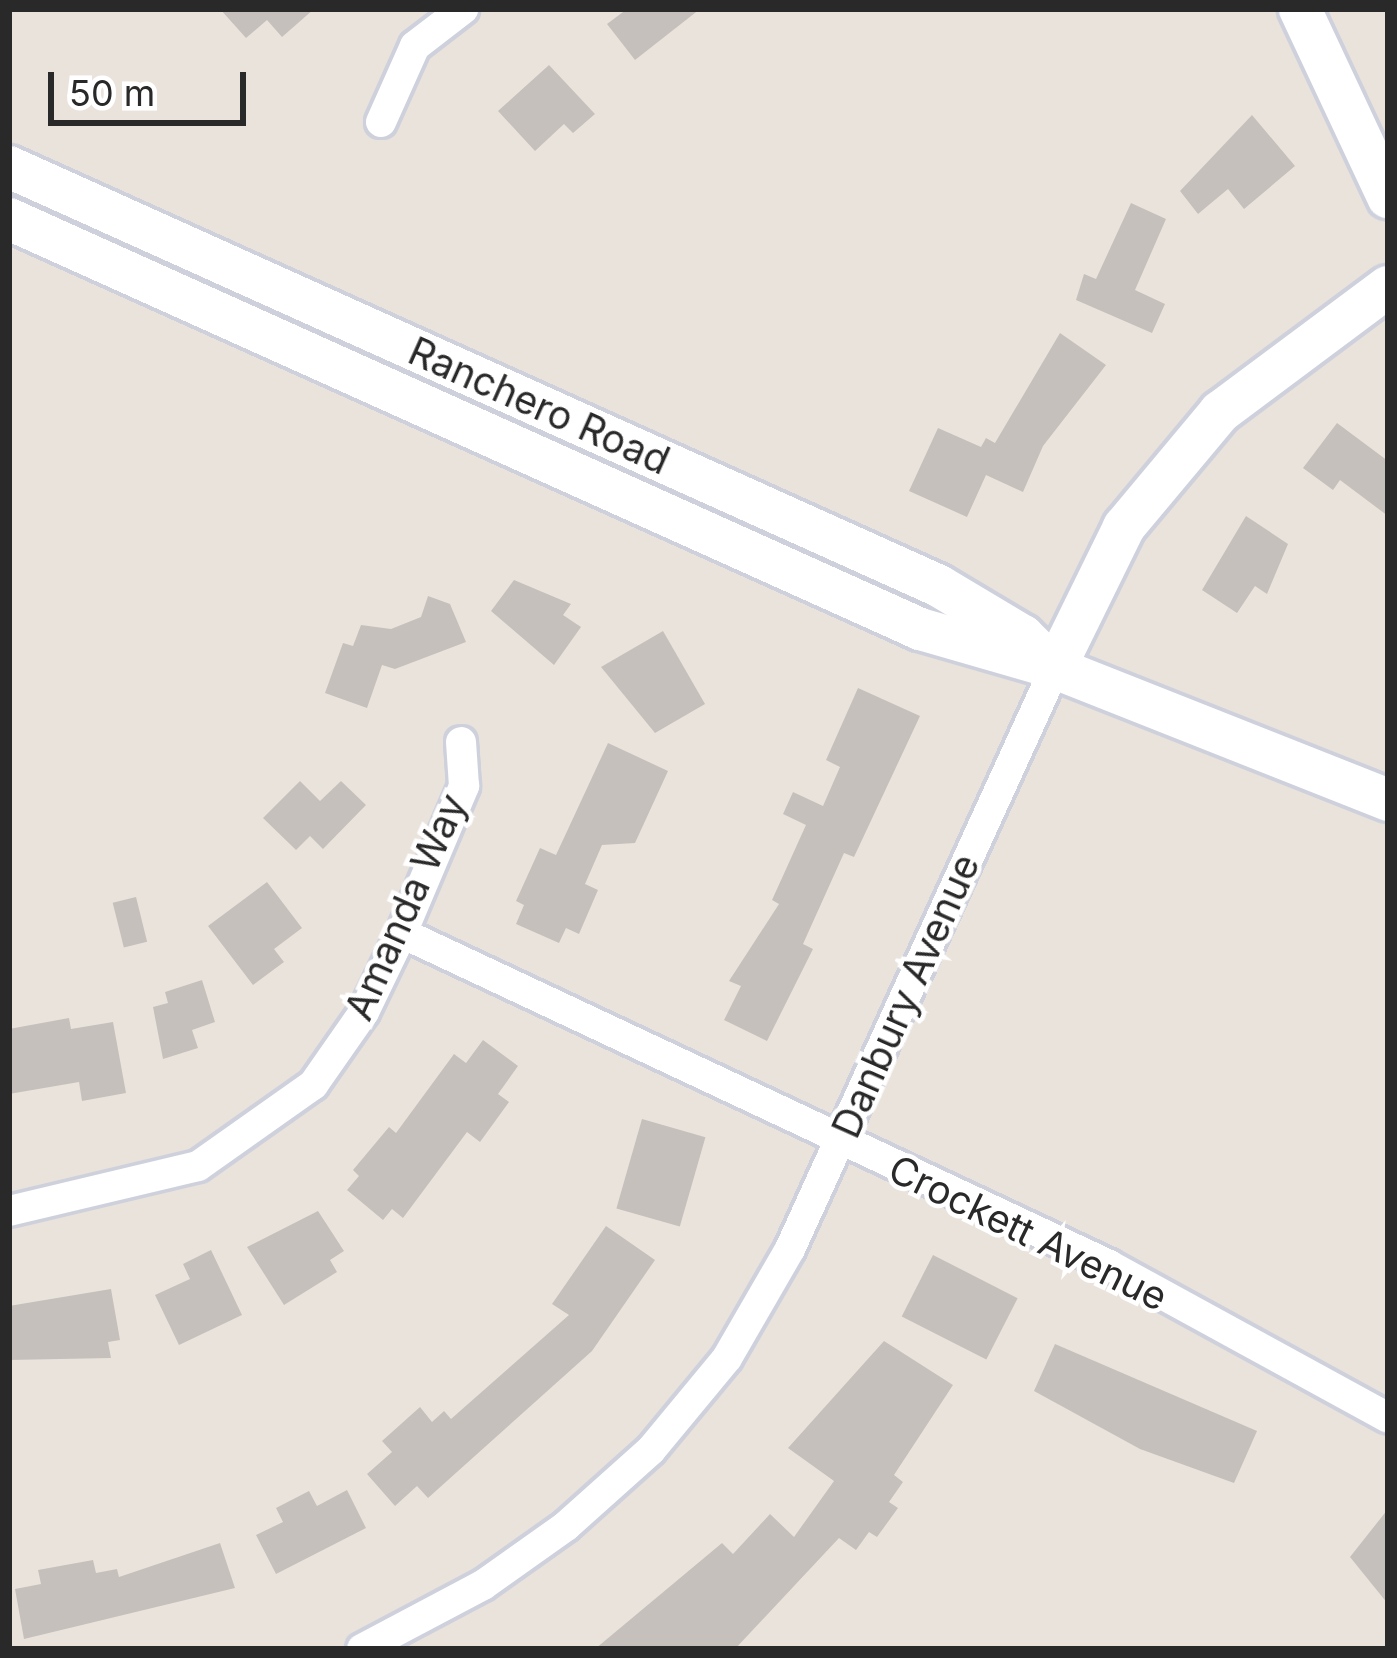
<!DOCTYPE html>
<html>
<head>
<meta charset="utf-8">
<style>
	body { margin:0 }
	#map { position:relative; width:1397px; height:1658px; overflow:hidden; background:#eae3dc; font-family:Inter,sans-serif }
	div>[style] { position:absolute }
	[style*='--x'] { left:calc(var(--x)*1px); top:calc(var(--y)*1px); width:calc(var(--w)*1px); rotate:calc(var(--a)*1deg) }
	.building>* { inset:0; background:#c5c0bb; transform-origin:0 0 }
	.roads { filter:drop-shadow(3px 0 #ced1dc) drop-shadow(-3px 0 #ced1dc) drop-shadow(0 3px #ced1dc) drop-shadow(0 -3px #ced1dc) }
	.street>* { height:30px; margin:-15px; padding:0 15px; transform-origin:15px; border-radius:15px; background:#fff }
	.secondary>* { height:42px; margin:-21px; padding:0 21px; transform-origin:21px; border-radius:21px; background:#fff }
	span { translate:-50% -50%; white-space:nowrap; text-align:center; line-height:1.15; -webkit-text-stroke:9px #fff; paint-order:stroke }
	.street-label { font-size:39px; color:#292929 }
	.frame { position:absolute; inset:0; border:12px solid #292929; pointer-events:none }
	.scale { position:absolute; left:48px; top:72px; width:198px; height:54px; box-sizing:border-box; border:6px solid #292929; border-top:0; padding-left:15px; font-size:36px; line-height:42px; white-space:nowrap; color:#292929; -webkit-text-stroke:9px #fff; paint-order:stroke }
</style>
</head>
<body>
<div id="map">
	<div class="building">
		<i style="clip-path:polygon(220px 9px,314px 9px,282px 37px,267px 20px,246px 38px)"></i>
		<i style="clip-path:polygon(627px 9px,700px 9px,635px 60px,607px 24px)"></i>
		<i style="clip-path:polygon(549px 65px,595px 114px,573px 133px,564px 124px,535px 151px,498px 111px)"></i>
		<i style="clip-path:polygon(1252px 115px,1295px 166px,1244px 209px,1228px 189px,1198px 214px,1180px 191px)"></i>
		<i style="clip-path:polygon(1131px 203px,1166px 219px,1135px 290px,1165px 304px,1152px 333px,1076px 300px,1084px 274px,1096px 279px)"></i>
		<i style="clip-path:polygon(1060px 333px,1106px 365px,1043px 446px,1023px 492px,986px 475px,967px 517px,909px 491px,938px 428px,981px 447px,986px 438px,995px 443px)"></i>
		<i style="clip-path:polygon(1337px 423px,1388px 461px,1388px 516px,1340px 480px,1333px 490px,1303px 468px)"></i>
		<i style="clip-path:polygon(1246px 516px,1288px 544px,1267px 594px,1255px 586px,1237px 613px,1202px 590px)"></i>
		<i style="clip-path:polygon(514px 580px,571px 604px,563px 615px,581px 627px,554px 665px,491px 611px)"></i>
		<i style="clip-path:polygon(428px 596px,450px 604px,466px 642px,395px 669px,382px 665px,367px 708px,325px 693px,343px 643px,353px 646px,361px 625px,391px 629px,421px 617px)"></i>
		<i style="clip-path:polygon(663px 631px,705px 704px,655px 733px,601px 667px)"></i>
		<i style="clip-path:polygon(858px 688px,920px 716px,854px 857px,844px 853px,803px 944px,813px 949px,767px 1041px,724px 1020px,741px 986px,729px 981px,779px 904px,772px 900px,806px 825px,783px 814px,793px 792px,823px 806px,840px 767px,826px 760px)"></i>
		<i style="clip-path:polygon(608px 743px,668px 771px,635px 843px,602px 845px,585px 884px,598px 890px,579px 934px,566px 928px,559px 943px,516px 924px,524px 905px,516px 901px,540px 848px,556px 855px)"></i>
		<i style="clip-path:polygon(300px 781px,320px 801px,341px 781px,366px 805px,323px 849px,310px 836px,296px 850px,263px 818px)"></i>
		<i style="clip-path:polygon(267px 882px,302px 928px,274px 949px,284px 962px,253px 985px,208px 926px)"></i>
		<i style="left:136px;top:897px;width:46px;height:24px;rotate:76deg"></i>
		<i style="clip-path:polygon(202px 980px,215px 1022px,192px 1030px,198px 1048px,163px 1059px,153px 1007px,168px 1003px,165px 992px)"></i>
		<i style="clip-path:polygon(69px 1018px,71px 1029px,113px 1022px,126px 1093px,82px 1101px,79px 1082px,9px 1094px,9px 1029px)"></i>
		<i style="clip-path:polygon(483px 1040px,518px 1066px,498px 1094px,509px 1102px,480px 1142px,467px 1132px,403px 1218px,392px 1209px,383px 1220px,347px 1190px,359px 1176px,353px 1170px,389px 1127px,396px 1133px,454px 1054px,466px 1063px)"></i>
		<i style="left:642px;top:1119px;width:66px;height:93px;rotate:16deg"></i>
		<i style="clip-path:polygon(318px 1211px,344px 1251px,330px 1260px,337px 1272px,284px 1305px,247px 1247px)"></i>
		<i style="clip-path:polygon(606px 1226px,655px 1260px,592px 1351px,428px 1498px,417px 1486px,395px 1506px,367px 1474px,392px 1452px,382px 1441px,420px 1407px,432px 1422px,444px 1411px,451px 1419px,569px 1315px,552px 1304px)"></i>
		<i style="clip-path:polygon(211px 1250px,242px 1315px,179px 1345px,155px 1295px,190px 1279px,183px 1264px)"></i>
		<i style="left:933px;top:1255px;width:95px;height:69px;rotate:27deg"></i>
		<i style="clip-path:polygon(111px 1289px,120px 1340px,108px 1342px,111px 1358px,9px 1360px,9px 1306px)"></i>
		<i style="clip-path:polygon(884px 1341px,953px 1385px,894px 1475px,903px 1482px,889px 1502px,898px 1508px,877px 1537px,869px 1532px,856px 1550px,839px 1538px,735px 1649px,595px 1649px,722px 1543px,733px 1554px,770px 1514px,794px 1537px,834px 1481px,788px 1448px)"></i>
		<i style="clip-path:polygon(1055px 1344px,1257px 1431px,1234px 1483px,1140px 1449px,1034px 1391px)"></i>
		<i style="clip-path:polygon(347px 1490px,366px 1528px,276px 1574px,256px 1535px,283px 1522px,276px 1508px,309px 1491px,317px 1506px)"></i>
		<i style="clip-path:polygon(1388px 1509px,1388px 1604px,1350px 1557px)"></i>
		<i style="clip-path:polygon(220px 1543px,235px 1588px,24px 1639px,15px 1589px,41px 1584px,38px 1570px,93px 1560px,96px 1573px,117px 1569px,119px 1577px)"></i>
	</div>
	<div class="roads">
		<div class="street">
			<i style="--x:381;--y:122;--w:83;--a:-65.9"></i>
			<i style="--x:415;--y:46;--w:61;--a:-37.6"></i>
			<i style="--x:402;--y:933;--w:781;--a:25.15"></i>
			<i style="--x:1109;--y:1265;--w:318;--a:28.7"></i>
			<i style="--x:9;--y:1211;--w:194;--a:-13.4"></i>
			<i style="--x:198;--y:1166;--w:141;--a:-35.2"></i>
			<i style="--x:313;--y:1085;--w:89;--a:-55.1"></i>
			<i style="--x:364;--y:1012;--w:88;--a:-64.3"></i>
			<i style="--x:402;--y:933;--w:160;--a:-67.1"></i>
			<i style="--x:464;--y:786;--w:44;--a:-93.9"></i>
			<i style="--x:362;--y:1649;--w:137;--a:-27.9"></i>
			<i style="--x:483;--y:1585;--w:102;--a:-35.4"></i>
			<i style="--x:566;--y:1526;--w:114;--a:-41.8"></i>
			<i style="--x:651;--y:1450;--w:119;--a:-50.4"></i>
			<i style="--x:727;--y:1358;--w:126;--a:-60"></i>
			<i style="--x:790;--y:1249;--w:639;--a:-65.48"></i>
		</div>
		<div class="secondary">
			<i style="--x:1300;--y:9;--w:208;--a:64.9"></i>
			<i style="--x:9;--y:167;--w:1020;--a:24.25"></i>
			<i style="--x:939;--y:586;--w:98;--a:30.8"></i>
			<i style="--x:1023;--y:636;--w:44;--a:45"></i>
			<i style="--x:9;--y:219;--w:999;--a:24.23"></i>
			<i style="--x:920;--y:629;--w:141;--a:16.1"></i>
			<i style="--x:1055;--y:668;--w:358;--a:21.6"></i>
			<i style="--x:1055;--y:668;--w:157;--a:-63.9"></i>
			<i style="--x:1124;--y:527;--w:150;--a:-50.1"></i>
			<i style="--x:1220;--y:412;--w:209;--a:-36.7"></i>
		</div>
	</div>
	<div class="street-label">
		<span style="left:539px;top:406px;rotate:24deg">Ranchero Road</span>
		<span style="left:406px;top:907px;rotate:-66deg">Amanda Way</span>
		<span style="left:906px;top:996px;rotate:-66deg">Danbury Avenue</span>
		<span style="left:1028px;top:1233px;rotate:26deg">Crockett Avenue</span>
	</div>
	<div class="frame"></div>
	<div class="scale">50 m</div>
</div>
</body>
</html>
